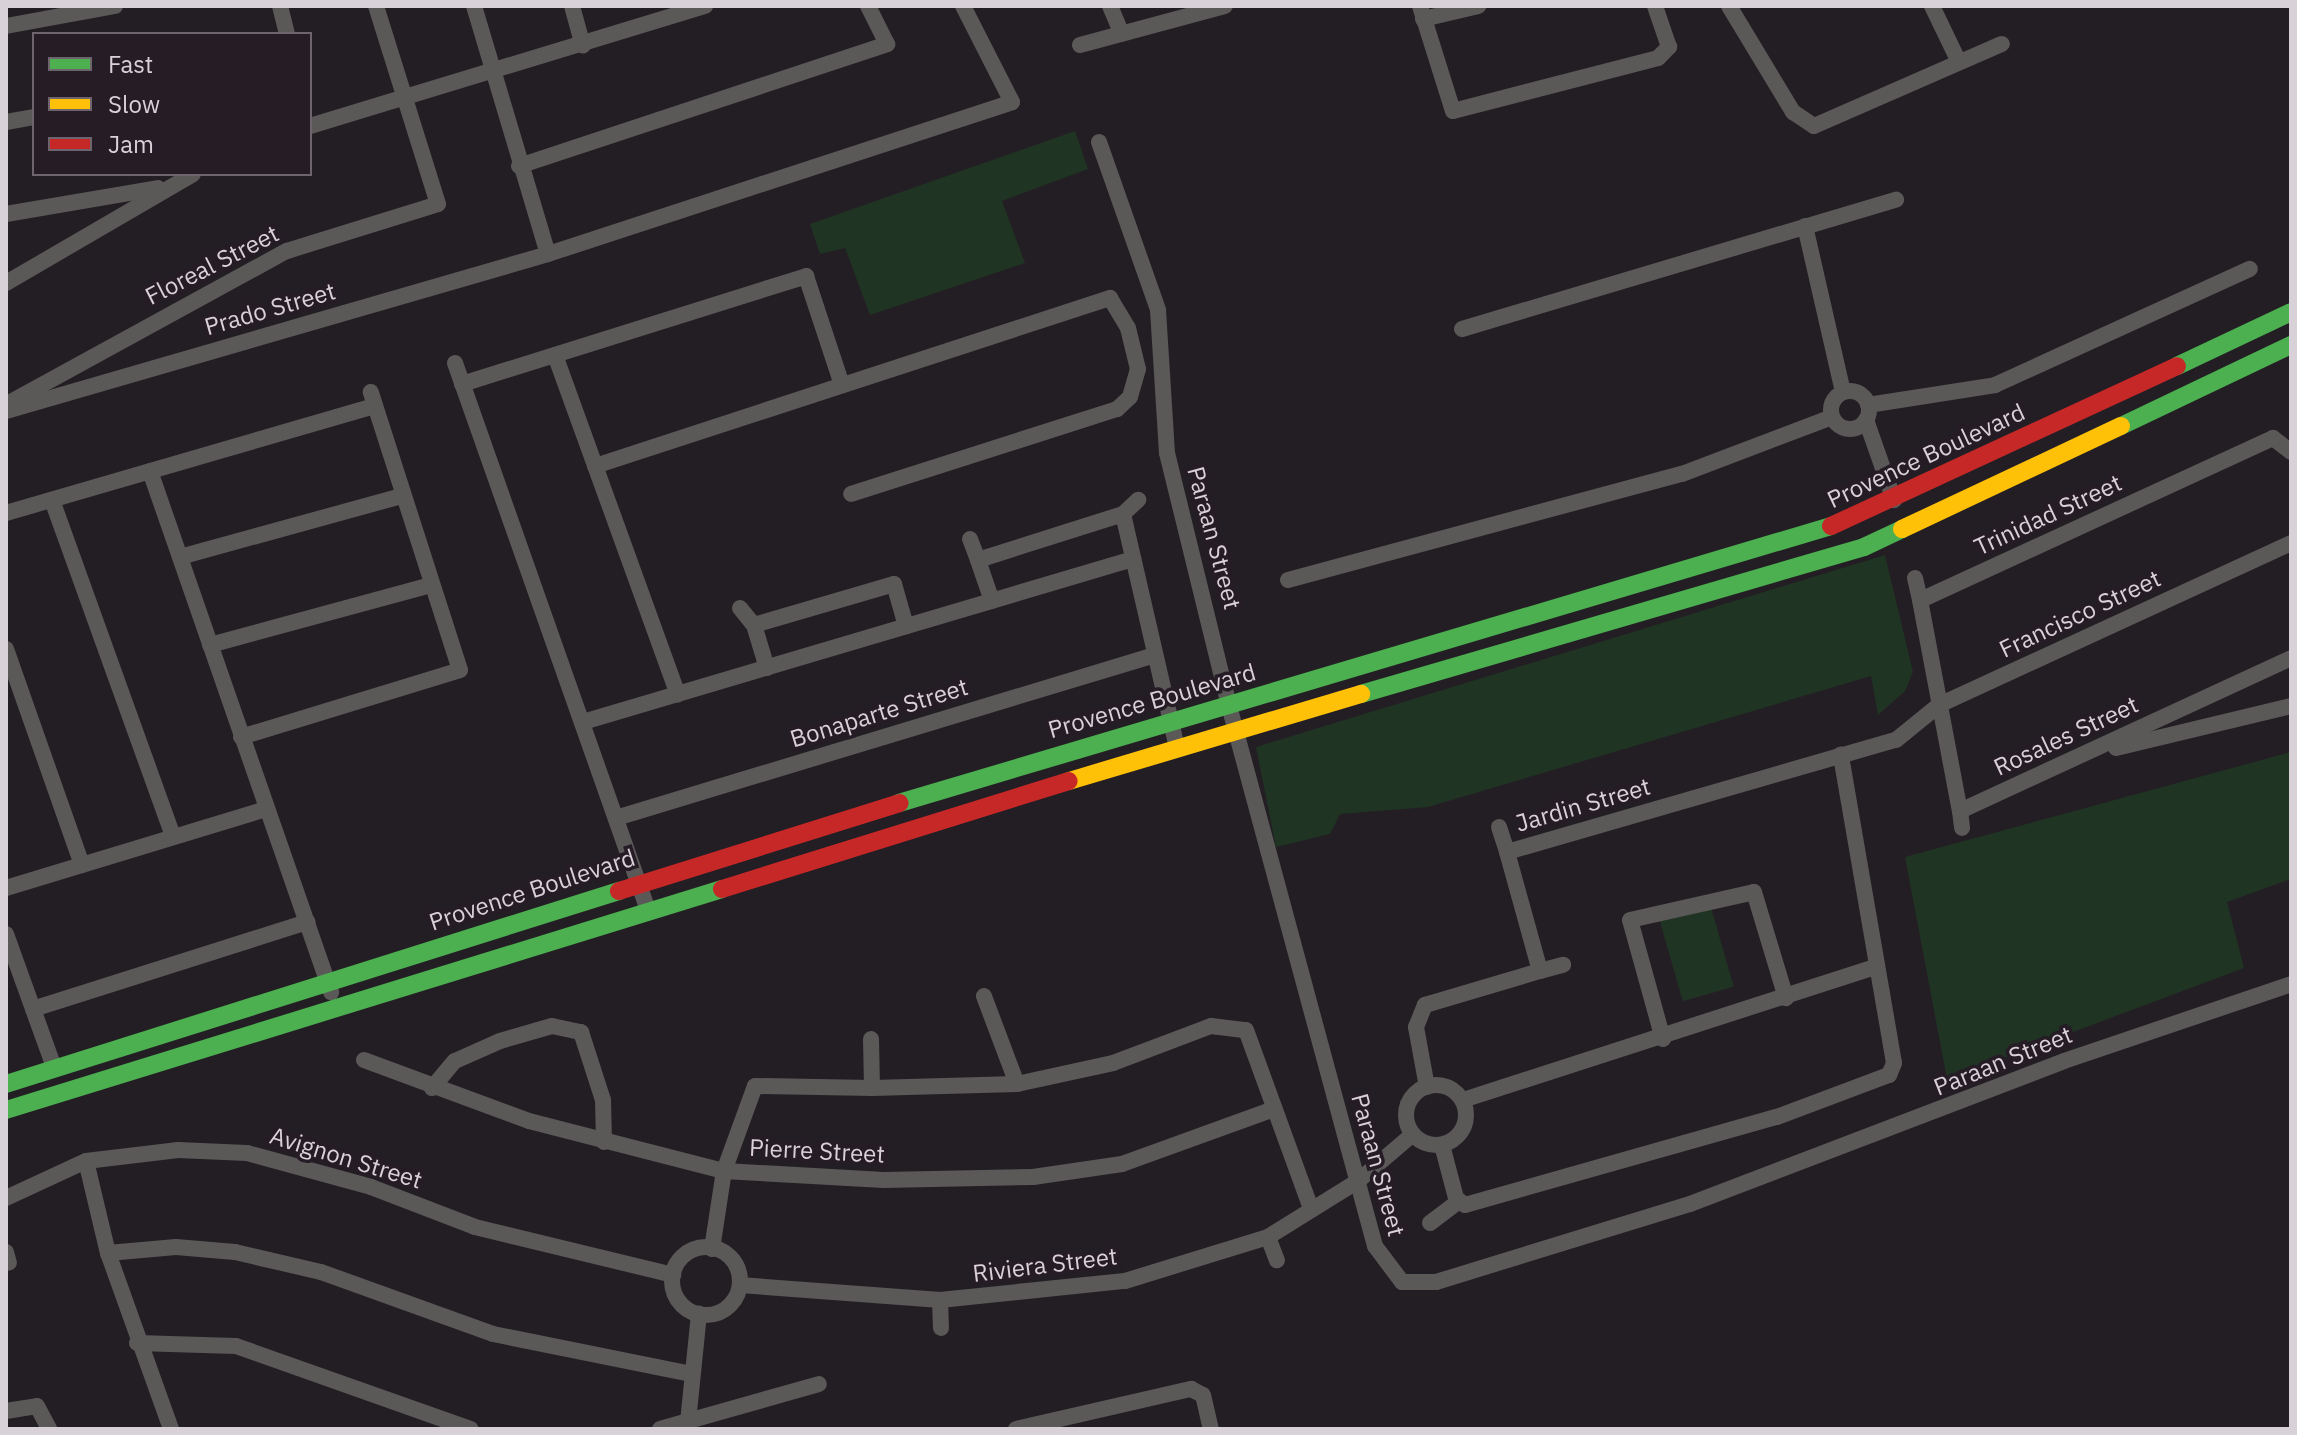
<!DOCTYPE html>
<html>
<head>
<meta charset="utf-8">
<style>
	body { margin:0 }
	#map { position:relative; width:2297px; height:1435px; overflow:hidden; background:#231e24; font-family:"IBM Plex Sans",sans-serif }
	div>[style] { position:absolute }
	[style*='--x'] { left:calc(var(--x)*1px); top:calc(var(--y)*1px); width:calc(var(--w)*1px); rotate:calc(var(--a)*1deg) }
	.green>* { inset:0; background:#203423; transform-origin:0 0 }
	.street>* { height:16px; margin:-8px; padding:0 8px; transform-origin:8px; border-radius:8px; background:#5b5858 }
	.street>.ring { margin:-8px; padding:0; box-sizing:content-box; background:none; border:16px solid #5b5858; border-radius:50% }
	.fast>* { height:18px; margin:-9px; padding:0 9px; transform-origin:9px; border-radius:9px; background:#4caf50 }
	.slow>* { height:18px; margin:-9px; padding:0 9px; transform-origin:9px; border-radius:9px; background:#ffc107 }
	.jam>* { height:18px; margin:-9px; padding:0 9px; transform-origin:9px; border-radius:9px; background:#c62828 }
	span { translate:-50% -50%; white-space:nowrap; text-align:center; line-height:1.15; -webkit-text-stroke:7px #251c26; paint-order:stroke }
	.street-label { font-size:24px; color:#d8d1d8 }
	.frame { position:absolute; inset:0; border:8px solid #d8d1d8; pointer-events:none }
	.legend { position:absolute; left:32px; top:32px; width:280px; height:144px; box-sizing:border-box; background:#251c26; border:2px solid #6d646d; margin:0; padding:10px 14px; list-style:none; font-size:24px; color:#d8d1d8 }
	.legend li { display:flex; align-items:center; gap:16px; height:40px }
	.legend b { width:40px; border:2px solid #6d646d }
</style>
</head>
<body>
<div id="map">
	<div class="green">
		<i style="clip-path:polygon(1075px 131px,1088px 169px,1002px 201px,1025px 263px,870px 315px,845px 248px,820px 254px,810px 224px)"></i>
		<i style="clip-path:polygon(1885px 555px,1913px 672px,1905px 691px,1878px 715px,1871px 676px,1428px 807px,1340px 814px,1330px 834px,1276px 847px,1256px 747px)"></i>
		<i style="clip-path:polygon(2291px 752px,2291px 879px,2227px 902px,2244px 968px,1947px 1079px,1905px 857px)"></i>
		<i style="left:1710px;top:904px;width:86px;height:53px;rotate:74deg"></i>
	</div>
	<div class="street">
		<i style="--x:280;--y:6;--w:29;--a:76"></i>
		<i style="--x:474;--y:6;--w:259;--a:73.4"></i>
		<i style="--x:572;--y:6;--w:41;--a:74.6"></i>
		<i style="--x:1110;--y:6;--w:30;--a:67"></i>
		<i style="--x:1420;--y:6;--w:110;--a:72.6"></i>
		<i style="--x:1453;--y:111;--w:212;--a:-14.5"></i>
		<i style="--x:1658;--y:58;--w:16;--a:-45"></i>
		<i style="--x:1669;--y:47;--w:43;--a:-108.9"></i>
		<i style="--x:1729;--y:6;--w:124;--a:58.9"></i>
		<i style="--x:1793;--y:112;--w:25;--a:34"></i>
		<i style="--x:1814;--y:126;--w:205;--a:-23.6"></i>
		<i style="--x:1932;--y:6;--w:62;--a:64.3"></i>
		<i style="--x:1423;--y:19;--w:57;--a:-13.3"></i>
		<i style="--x:6;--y:26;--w:111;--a:-10.4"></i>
		<i style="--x:1080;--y:45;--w:150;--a:-15.1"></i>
		<i style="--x:6;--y:122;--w:28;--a:-10"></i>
		<i style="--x:310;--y:126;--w:413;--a:-16.9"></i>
		<i style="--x:1099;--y:142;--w:178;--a:70.6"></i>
		<i style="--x:1158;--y:310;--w:143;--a:86.4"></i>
		<i style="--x:1167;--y:453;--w:256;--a:76.2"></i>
		<i style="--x:1228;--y:702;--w:564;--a:74.88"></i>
		<i style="--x:1375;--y:1246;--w:45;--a:53.1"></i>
		<i style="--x:1402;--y:1282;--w:34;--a:0"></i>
		<i style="--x:1436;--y:1282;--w:266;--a:-17.1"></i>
		<i style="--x:1690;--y:1204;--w:400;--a:-20.9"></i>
		<i style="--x:2064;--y:1061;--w:240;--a:-18.7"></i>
		<i style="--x:519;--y:166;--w:388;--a:-18.3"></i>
		<i style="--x:887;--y:44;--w:42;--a:-116.6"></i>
		<i style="--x:6;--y:214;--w:154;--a:-9.7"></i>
		<i style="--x:1805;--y:226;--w:170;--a:77.1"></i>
		<i style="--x:6;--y:283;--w:216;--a:-30.2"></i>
		<i style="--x:1462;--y:329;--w:453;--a:-16.6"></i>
		<i style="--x:555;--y:355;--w:361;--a:70.1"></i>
		<i style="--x:455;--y:363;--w:580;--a:70.57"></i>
		<i style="--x:462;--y:384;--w:361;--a:-17.4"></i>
		<i style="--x:806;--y:276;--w:115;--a:71.7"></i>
		<i class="ring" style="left:1831px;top:391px;width:22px;height:22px"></i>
		<i style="--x:7;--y:404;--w:319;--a:-28.7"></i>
		<i style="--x:287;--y:251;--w:158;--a:-17.3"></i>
		<i style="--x:438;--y:204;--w:207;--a:-107.4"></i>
		<i style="--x:1868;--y:405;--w:129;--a:-8.9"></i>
		<i style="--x:1995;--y:385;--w:280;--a:-24.5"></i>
		<i style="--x:6;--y:411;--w:564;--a:-16.15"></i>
		<i style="--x:548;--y:254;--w:488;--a:-18.1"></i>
		<i style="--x:1012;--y:102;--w:108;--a:-117"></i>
		<i style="--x:1866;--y:420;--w:85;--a:70.7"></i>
		<i style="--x:2291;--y:452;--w:23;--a:-142"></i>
		<i style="--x:2273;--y:438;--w:388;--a:155.3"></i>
		<i style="--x:1920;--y:600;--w:215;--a:79.3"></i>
		<i style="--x:1960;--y:811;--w:365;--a:-24.8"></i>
		<i style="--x:595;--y:466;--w:542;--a:-18.07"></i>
		<i style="--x:1110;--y:298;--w:35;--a:59"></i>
		<i style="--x:1128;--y:328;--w:42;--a:76.3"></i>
		<i style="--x:1138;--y:369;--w:29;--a:106"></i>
		<i style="--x:1130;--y:397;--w:18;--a:137"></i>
		<i style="--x:1117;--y:409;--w:279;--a:162.3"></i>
		<i style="--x:150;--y:471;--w:552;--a:70.84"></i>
		<i style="--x:52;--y:500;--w:358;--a:70.2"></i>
		<i style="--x:6;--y:513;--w:380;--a:-16.2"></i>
		<i style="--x:1123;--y:514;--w:240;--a:77"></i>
		<i style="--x:970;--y:539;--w:22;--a:69"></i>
		<i style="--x:180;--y:557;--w:229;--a:-15.4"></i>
		<i style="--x:1915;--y:578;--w:23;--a:77"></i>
		<i style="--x:1288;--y:580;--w:408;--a:-15.1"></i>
		<i style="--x:1682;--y:474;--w:160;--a:-20.8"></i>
		<i style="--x:992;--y:601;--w:43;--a:-108.9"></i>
		<i style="--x:978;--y:560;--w:152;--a:-17.6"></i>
		<i style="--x:1123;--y:514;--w:21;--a:-43"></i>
		<i style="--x:740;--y:608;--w:22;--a:51"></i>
		<i style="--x:754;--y:625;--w:45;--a:73.2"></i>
		<i style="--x:754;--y:625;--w:146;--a:-16.3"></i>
		<i style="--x:894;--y:584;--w:44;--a:74.1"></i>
		<i style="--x:210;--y:645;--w:229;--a:-15.2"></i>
		<i style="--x:6;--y:649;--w:229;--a:70.6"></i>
		<i style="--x:583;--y:722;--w:574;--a:-16.51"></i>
		<i style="--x:241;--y:737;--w:229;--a:-17"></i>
		<i style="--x:460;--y:670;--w:292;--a:-107.8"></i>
		<i style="--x:2116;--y:748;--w:180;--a:-13.5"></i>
		<i style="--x:1960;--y:811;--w:17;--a:83"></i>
		<i style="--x:616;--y:818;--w:563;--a:-16.83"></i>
		<i style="--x:1499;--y:827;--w:26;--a:72"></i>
		<i style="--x:6;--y:888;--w:272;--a:-16.9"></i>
		<i style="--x:6;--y:934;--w:141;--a:70.2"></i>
		<i style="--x:1540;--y:971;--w:24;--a:-15"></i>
		<i style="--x:33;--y:1009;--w:288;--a:-17.6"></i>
		<i style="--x:871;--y:1039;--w:49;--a:88.8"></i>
		<i style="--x:872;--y:1088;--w:145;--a:-1.6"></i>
		<i style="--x:1017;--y:1084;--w:94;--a:-110.6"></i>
		<i style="--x:1663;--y:1039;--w:123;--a:-105.5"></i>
		<i style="--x:1630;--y:920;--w:127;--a:-12.7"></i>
		<i style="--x:1754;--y:892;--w:111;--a:73.2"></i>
		<i style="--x:364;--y:1060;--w:176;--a:20.3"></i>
		<i style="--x:529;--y:1121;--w:201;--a:14.4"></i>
		<i style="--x:724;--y:1171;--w:160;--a:3.2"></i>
		<i style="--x:884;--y:1180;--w:149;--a:-1.2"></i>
		<i style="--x:1033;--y:1177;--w:90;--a:-8.3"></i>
		<i style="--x:1122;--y:1164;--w:162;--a:-19.9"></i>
		<i style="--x:1017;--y:1084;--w:98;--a:-12.3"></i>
		<i style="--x:1113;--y:1063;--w:105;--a:-20.7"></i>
		<i style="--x:1211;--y:1026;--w:35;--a:7"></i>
		<i style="--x:1246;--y:1030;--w:190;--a:70"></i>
		<i class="ring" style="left:1406px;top:1085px;width:44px;height:44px"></i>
		<i style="--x:1427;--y:1087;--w:61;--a:-100.4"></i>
		<i style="--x:1416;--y:1027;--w:24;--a:-68"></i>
		<i style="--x:1425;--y:1005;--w:120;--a:-16.5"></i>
		<i style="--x:1540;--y:971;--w:123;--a:-105.5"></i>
		<i style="--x:1507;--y:852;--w:405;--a:-16.1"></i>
		<i style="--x:1896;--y:740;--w:55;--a:-39.1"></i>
		<i style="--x:1939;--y:705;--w:387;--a:-24.7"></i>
		<i style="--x:432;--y:1088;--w:35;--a:-50"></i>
		<i style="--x:455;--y:1061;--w:49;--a:-24"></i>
		<i style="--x:500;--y:1041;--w:54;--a:-16.1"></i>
		<i style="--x:552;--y:1026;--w:30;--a:12"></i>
		<i style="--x:581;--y:1032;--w:71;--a:72.1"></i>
		<i style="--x:603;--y:1100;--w:42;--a:88.6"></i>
		<i style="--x:1463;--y:1100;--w:435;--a:-17.9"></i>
		<i style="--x:1442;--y:1145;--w:55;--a:75.2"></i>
		<i style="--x:1456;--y:1198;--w:11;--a:38"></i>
		<i style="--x:1465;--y:1205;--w:324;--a:-15.8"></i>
		<i style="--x:1777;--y:1117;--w:120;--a:-20.6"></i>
		<i style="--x:1889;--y:1075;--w:13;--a:-67"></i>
		<i style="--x:1894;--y:1063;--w:313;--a:-99.8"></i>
		<i style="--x:86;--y:1161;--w:95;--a:76.6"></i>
		<i style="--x:108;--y:1253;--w:187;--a:70.3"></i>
		<i style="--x:6;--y:1198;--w:88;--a:-24.8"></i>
		<i style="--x:86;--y:1161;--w:93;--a:-6.8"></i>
		<i style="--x:178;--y:1150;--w:69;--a:2.5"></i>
		<i style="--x:247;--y:1153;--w:129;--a:15.3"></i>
		<i style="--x:371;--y:1187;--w:111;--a:21"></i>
		<i style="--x:475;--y:1227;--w:204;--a:13.6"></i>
		<i style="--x:1430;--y:1223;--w:35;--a:-37"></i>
		<i style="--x:1268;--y:1237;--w:25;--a:69"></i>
		<i class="ring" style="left:672px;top:1247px;width:52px;height:52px"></i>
		<i style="--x:712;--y:1249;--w:79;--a:-81.3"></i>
		<i style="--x:724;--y:1171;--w:90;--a:-70"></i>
		<i style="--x:755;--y:1086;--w:117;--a:1"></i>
		<i style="--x:6;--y:1252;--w:11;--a:75"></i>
		<i style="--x:108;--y:1253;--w:68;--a:-5"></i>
		<i style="--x:176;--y:1247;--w:59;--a:4.8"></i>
		<i style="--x:235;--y:1252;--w:88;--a:13.1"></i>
		<i style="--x:321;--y:1272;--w:183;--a:19.8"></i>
		<i style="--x:493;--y:1334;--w:203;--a:11.4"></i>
		<i style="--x:740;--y:1285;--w:201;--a:4.3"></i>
		<i style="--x:940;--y:1300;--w:186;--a:-5.9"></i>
		<i style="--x:1125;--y:1281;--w:150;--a:-17.1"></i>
		<i style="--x:1268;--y:1237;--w:106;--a:-31.9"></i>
		<i style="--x:1358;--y:1181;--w:72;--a:-40.5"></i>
		<i style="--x:940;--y:1300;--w:28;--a:88"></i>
		<i style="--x:137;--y:1343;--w:99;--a:1.7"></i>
		<i style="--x:236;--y:1346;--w:249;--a:19.5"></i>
		<i style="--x:6;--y:1411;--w:31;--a:-9"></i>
		<i style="--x:37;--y:1406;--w:26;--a:62"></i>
		<i style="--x:688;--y:1422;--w:109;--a:-84.2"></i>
		<i style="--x:660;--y:1429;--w:165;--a:-15.8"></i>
		<i style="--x:1016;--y:1429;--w:180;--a:-12.9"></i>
		<i style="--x:1191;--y:1389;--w:13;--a:27"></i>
		<i style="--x:1203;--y:1395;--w:35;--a:77"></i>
	</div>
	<div class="fast">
		<i style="--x:2177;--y:366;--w:126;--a:-25.3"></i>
		<i style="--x:2121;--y:426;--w:188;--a:-25.5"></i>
		<i style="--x:1361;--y:694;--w:524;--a:-16.29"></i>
		<i style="--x:1864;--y:547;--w:42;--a:-25.3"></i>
		<i style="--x:899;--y:803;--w:972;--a:-16.55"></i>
		<i style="--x:6;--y:1084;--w:643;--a:-17.48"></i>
		<i style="--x:6;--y:1110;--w:749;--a:-17.15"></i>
	</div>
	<div class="slow">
		<i style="--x:1902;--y:529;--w:242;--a:-25.2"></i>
		<i style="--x:1069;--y:781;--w:305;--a:-16.6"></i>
	</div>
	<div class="jam">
		<i style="--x:1831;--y:526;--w:381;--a:-24.8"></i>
		<i style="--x:722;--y:889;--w:363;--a:-17.3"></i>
		<i style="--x:619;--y:891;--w:294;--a:-17.4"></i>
	</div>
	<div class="street-label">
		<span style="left:212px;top:265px;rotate:-27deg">Floreal Street</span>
		<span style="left:270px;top:309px;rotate:-16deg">Prado Street</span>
		<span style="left:1926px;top:456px;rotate:-25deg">Provence Boulevard</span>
		<span style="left:2048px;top:515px;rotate:-25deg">Trinidad Street</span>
		<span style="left:1214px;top:538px;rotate:75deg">Paraan Street</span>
		<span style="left:2080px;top:614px;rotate:-25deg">Francisco Street</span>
		<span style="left:1152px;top:701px;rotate:-16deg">Provence Boulevard</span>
		<span style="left:879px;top:713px;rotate:-17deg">Bonaparte Street</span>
		<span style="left:2066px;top:736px;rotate:-25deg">Rosales Street</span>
		<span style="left:1583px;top:805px;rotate:-16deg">Jardin Street</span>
		<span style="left:532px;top:890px;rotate:-18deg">Provence Boulevard</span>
		<span style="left:2003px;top:1061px;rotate:-22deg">Paraan Street</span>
		<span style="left:817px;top:1151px;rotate:3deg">Pierre Street</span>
		<span style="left:346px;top:1158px;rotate:17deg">Avignon Street</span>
		<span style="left:1378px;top:1165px;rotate:75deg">Paraan Street</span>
		<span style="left:1045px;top:1265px;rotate:-7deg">Riviera Street</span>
	</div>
	<div class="frame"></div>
	<ul class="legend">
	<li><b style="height:10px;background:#4caf50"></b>Fast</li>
	<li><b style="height:10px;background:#ffc107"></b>Slow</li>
	<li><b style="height:10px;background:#c62828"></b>Jam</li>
	</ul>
</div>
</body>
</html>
